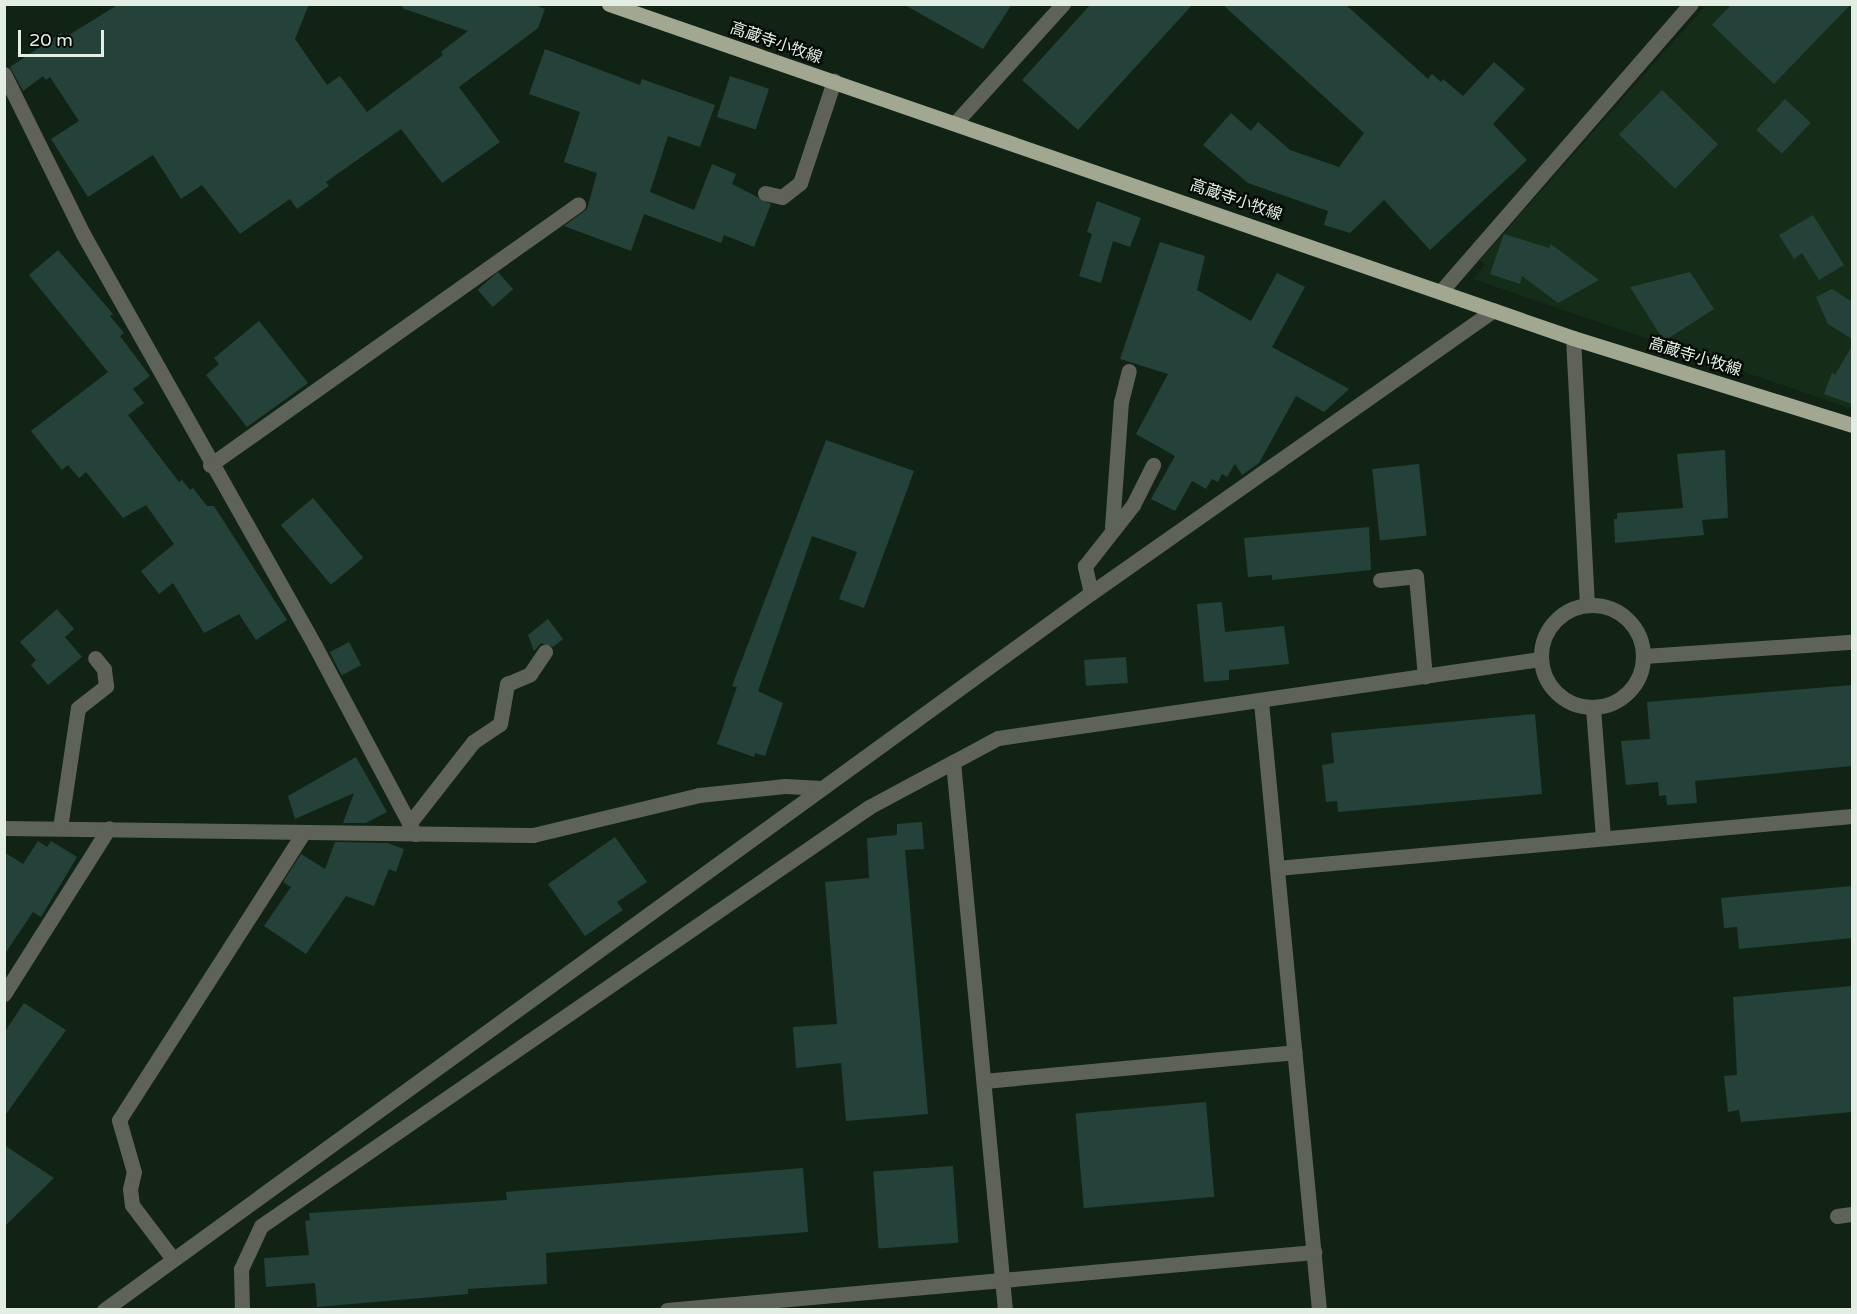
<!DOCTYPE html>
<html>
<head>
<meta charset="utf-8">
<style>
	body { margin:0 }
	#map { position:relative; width:1857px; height:1314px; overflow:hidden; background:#112314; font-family:"Varela Round","Noto Sans JP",sans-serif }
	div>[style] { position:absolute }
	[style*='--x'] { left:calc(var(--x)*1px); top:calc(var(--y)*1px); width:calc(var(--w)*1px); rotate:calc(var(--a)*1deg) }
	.built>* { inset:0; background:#152d18 }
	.building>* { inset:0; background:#25423a; transform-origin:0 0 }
	.minor>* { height:15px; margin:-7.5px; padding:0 7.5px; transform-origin:7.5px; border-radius:7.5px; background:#5f6258 }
	.minor>.ring { margin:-7.5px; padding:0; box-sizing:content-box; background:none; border:15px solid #5f6258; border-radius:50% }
	.major>* { height:15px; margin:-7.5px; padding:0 7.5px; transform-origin:7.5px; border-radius:7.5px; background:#a1a791 }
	span { translate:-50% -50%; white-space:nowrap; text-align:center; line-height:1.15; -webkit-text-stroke:4.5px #040a05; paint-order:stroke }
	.street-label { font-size:16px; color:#e2eee3 }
	.frame { position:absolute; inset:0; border:6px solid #e2eee3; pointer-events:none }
	.scale { position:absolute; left:18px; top:30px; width:86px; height:27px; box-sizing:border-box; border:3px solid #e2eee3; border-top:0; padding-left:8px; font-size:18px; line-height:21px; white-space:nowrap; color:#e2eee3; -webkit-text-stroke:4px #040a05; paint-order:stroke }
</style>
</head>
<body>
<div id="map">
	<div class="built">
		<i style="clip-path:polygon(1706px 5px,1852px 5px,1852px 409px,1473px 279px,1485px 265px,1480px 260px)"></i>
	</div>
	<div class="building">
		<i style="clip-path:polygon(119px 4px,309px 4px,295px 39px,327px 85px,340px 76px,367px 112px,443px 55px,441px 52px,468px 31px,402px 8px,403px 4px,532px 4px,545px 9px,538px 28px,459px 87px,500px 142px,442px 183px,401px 129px,326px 182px,329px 186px,297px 209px,290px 199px,240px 234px,202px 185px,181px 199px,153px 155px,88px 197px,51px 139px,79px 121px,50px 77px,46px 80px,43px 76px,23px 91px,10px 67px,61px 33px,64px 38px)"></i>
		<i style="clip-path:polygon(903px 4px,1012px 4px,983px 49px)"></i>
		<i style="clip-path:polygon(1091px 4px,1193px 4px,1078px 130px,1022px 80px)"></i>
		<i style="clip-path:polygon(1222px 4px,1345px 4px,1428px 79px,1432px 74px,1441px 82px,1443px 79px,1463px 96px,1494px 62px,1525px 89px,1493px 124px,1527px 160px,1430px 250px,1384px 200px,1350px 233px,1324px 225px,1328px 211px,1248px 183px,1203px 145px,1231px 113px,1251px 131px,1258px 122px,1290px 150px,1339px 167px,1364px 133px)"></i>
		<i style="clip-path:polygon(1732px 4px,1851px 4px,1774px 84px,1712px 25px)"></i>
		<i style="clip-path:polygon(545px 49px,640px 85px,642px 79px,715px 105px,700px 147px,668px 136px,650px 192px,694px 210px,712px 164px,736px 174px,732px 184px,771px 204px,754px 247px,724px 235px,721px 243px,644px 214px,631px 251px,564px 226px,587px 209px,597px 173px,564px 162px,580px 112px,529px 94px)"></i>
		<i style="left:730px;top:76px;width:41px;height:43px;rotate:18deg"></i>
		<i style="left:1662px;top:90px;width:78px;height:62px;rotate:44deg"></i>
		<i style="left:1785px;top:99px;width:35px;height:42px;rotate:43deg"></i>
		<i style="clip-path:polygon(1097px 201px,1141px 218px,1130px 247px,1113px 241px,1101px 283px,1079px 276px,1092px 234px,1087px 232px)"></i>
		<i style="clip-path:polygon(1813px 215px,1844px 265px,1819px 280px,1802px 253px,1794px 259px,1779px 235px)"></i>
		<i style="clip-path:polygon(1504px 234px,1549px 248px,1551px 244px,1599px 280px,1558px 303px,1522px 276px,1520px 284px,1490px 274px)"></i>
		<i style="clip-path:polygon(1160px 242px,1205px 256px,1197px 290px,1251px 321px,1277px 273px,1305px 287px,1272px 347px,1349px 389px,1324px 412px,1296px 396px,1259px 463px,1242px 475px,1235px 464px,1227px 477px,1222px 474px,1218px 482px,1212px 479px,1206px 489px,1192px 481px,1175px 511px,1151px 499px,1175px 456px,1136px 434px,1168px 374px,1120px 359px)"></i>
		<i style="clip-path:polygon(58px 250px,113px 314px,110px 316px,124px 333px,120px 336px,150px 376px,133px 389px,144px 403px,128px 415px,179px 482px,182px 480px,190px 490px,193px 488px,207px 506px,214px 506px,287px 620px,256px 640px,239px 614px,204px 633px,173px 583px,159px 594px,141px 571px,174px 544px,146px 505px,123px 518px,86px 472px,79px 478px,68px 465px,62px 470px,31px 431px,108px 372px,29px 275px)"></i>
		<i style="left:498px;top:272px;width:23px;height:27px;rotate:49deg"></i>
		<i style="clip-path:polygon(1690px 272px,1714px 309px,1664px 341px,1630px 287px)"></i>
		<i style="clip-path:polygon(1832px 289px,1852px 302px,1852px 339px,1828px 324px,1816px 297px)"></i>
		<i style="clip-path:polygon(259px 321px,308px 383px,247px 427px,206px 375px,219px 364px,214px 358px)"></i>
		<i style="clip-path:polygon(1852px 346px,1852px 404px,1824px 394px,1832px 373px,1835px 375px)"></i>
		<i style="clip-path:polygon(826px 440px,914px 471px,864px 608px,839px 599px,857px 552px,812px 536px,758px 691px,783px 703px,765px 756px,755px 753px,754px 757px,717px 744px,737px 687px,732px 686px)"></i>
		<i style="clip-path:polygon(1725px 450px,1728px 518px,1702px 520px,1704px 535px,1615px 543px,1614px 519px,1617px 519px,1617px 513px,1683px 508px,1677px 454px)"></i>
		<i style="left:1419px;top:464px;width:72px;height:47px;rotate:84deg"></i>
		<i style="left:313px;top:498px;width:78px;height:42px;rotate:50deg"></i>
		<i style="clip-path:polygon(1369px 527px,1371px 570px,1272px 580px,1272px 575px,1248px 577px,1244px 538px)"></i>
		<i style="clip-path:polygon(1222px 602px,1225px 632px,1284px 626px,1289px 664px,1229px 670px,1229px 680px,1204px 682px,1197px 604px)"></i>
		<i style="clip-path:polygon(57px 609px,74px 629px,65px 637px,82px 657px,48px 685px,31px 665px,36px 660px,20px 642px)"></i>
		<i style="clip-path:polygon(548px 619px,563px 639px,553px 647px,541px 643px,534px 651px,528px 635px)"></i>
		<i style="left:349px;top:642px;width:26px;height:22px;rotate:62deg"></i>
		<i style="left:1126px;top:657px;width:26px;height:42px;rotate:86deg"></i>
		<i style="clip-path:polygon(1852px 685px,1852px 766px,1695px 781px,1697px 803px,1667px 805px,1666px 795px,1659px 796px,1658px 782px,1626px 785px,1621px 741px,1650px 739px,1647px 702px)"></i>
		<i style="clip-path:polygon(1535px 714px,1542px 794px,1338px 812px,1337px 801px,1326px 802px,1322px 765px,1334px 763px,1331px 733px)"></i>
		<i style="clip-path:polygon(356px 757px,387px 812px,366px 823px,343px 823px,354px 793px,295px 819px,288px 796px)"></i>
		<i style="clip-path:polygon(922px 822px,924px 849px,905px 850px,928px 1114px,846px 1121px,841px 1063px,796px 1068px,793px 1027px,837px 1024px,825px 882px,869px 878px,867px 838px,897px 835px,897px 824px)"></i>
		<i style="clip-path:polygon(615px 837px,647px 882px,617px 902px,623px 910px,585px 936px,548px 884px)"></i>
		<i style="clip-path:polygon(38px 841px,47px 847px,51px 841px,77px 857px,41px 917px,33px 912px,4px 955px,4px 852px,23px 864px)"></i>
		<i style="clip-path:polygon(335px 842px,387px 843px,404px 849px,396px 872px,389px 869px,374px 906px,346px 896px,306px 954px,264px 926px,291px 887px,283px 882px,301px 854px,325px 869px)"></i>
		<i style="clip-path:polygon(1852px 886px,1852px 938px,1739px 949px,1737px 927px,1724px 928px,1721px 898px)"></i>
		<i style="clip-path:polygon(1852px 986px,1852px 1112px,1741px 1122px,1739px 1110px,1728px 1112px,1724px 1076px,1737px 1075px,1733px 997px)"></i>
		<i style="clip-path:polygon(24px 1003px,66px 1030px,4px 1117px,4px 1033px)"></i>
		<i style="left:1206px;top:1102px;width:95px;height:131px;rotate:85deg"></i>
		<i style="clip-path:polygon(4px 1145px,54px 1178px,4px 1227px)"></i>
		<i style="left:953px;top:1166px;width:77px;height:80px;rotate:86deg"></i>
		<i style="clip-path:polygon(803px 1168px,808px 1232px,546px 1253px,547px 1284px,468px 1289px,468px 1294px,317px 1307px,315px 1283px,266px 1287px,264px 1258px,309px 1255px,305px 1221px,310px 1220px,309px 1213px,507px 1200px,506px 1192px)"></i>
	</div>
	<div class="minor">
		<i style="--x:4;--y:74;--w:178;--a:63.7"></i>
		<i style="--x:83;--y:234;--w:473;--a:60.6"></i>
		<i style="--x:315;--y:646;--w:213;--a:62"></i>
		<i style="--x:955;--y:123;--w:161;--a:-47.8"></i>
		<i style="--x:765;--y:193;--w:17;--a:13"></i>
		<i style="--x:782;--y:197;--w:23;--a:-38"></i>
		<i style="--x:800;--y:183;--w:108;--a:-71.6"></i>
		<i style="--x:1442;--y:290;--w:379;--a:-49"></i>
		<i style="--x:1573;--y:338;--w:267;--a:87"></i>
		<i style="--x:210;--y:465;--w:451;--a:-35.3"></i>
		<i style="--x:1112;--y:527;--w:125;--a:-85.9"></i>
		<i style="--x:1121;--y:402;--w:32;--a:-76"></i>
		<i style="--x:1380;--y:580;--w:36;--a:-6"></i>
		<i style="--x:1416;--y:576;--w:101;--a:84.9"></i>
		<i style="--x:1091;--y:593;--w:28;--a:-103"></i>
		<i style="--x:1085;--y:566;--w:78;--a:-51.8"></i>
		<i style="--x:1133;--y:505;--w:45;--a:-63.4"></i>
		<i class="ring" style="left:1541px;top:605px;width:87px;height:87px"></i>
		<i style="--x:1644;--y:656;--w:208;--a:-3.9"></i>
		<i style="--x:1261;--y:702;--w:611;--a:84.55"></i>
		<i style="--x:1593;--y:708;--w:130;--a:85.6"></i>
		<i style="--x:409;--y:824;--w:104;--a:-52"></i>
		<i style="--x:473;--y:742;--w:32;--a:-34"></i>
		<i style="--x:500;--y:724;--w:41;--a:-80.1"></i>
		<i style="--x:507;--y:684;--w:25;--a:-23"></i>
		<i style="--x:530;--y:674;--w:27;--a:-56"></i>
		<i style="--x:4;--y:828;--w:529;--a:0.76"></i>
		<i style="--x:533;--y:835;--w:171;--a:-13.5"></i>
		<i style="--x:699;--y:795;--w:86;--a:-6"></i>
		<i style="--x:785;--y:786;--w:37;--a:3"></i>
		<i style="--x:60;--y:828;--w:121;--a:-81.5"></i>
		<i style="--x:78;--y:708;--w:36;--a:-38"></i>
		<i style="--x:106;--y:686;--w:17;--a:-97"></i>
		<i style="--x:104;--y:669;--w:14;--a:-129"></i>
		<i style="--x:1277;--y:868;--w:577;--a:-5.17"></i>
		<i style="--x:4;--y:994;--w:196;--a:-57.7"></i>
		<i style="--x:984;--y:1081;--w:312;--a:-5.3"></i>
		<i style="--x:1837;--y:1216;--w:15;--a:-8"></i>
		<i style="--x:173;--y:1259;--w:68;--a:-127.2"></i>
		<i style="--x:132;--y:1205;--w:16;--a:-97"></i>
		<i style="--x:130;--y:1189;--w:17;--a:-77"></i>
		<i style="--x:134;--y:1172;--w:54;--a:-106.1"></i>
		<i style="--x:119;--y:1120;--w:341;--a:-57.3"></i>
		<i style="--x:104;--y:1310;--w:1220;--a:-36"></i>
		<i style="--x:1091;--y:593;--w:492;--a:-35.1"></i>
		<i style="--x:242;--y:1310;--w:41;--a:-91.4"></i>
		<i style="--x:241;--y:1269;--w:47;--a:-65.1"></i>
		<i style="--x:261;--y:1226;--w:738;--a:-34.57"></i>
		<i style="--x:869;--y:807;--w:95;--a:-28.2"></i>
		<i style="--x:667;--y:1310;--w:650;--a:-5.12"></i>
		<i style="--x:1005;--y:1310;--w:550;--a:-95.42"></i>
		<i style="--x:953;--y:762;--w:51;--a:-28.1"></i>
		<i style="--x:998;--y:738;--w:548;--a:-8.29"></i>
	</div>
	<div class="major">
		<i style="--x:609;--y:4;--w:1020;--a:19.11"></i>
		<i style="--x:1573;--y:338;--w:292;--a:17.3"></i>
	</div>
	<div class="street-label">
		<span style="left:776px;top:43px;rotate:19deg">高蔵寺小牧線</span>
		<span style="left:1236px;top:200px;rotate:19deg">高蔵寺小牧線</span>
		<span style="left:1695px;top:357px;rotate:17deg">高蔵寺小牧線</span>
	</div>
	<div class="frame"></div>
	<div class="scale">20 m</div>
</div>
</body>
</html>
